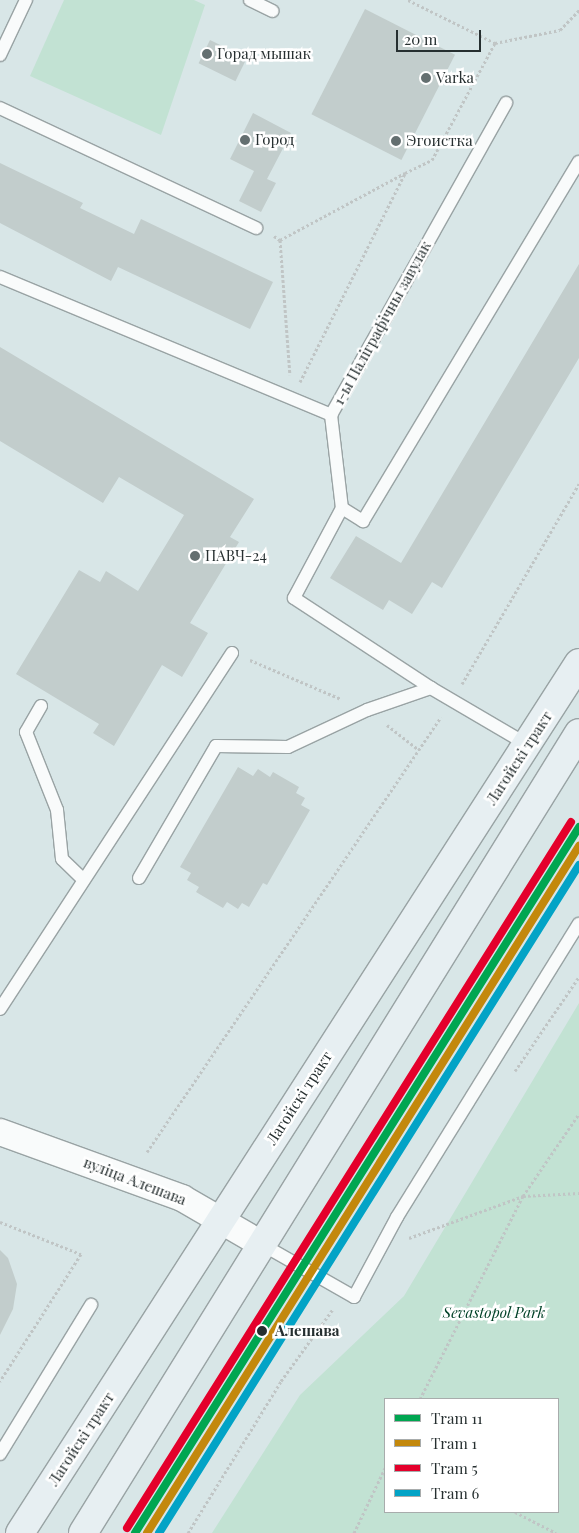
<!DOCTYPE html>
<html>
<head>
<meta charset="utf-8">
<style>
	body { margin:0 }
	#map { position:relative; width:579px; height:1533px; overflow:hidden; background:#d8e6e7; font-family:"Playfair Display",serif }
	div>[style] { position:absolute }
	[style*='--x'] { left:calc(var(--x)*1px); top:calc(var(--y)*1px); width:calc(var(--w)*1px); rotate:calc(var(--a)*1deg) }
	.green>* { inset:0; background:#c2e2d3 }
	.building>* { inset:0; background:#c2cdcc; transform-origin:0 0 }
	.path>* { height:3px; margin-top:-1.5px; transform-origin:0; background:repeating-linear-gradient(90deg,#c0c5c5 0 2.5px,transparent 0 5px) }
	.roads { filter:drop-shadow(1px 0 #99a3a4) drop-shadow(-1px 0 #99a3a4) drop-shadow(0 1px #99a3a4) drop-shadow(0 -1px #99a3a4) }
	.lane>* { height:12px; margin:-6px; padding:0 6px; transform-origin:6px; border-radius:6px; background:#f9fbfb }
	.street>* { height:26px; margin:-13px; padding:0 13px; transform-origin:13px; border-radius:13px; background:#f9fbfb }
	.primary>* { height:28px; margin:-14px; padding:0 14px; transform-origin:14px; border-radius:14px; background:#e7eff2 }
	.tram-1>* { height:8px; margin:-4px; padding:0 4px; transform-origin:4px; border-radius:4px; background:#00a651 }
	.tram-2>* { height:8px; margin:-4px; padding:0 4px; transform-origin:4px; border-radius:4px; background:#c3880c }
	.tram-3>* { height:8px; margin:-4px; padding:0 4px; transform-origin:4px; border-radius:4px; background:#e4002b }
	.tram-4>* { height:8px; margin:-4px; padding:0 4px; transform-origin:4px; border-radius:4px; background:#02a3c6 }
	.dots>* { width:14px; height:14px; translate:-50% -50%; box-sizing:border-box; border:2px solid #fff; border-radius:50% }
	span { translate:-50% -50%; white-space:nowrap; text-align:center; line-height:1.15; -webkit-text-stroke:5px #fff; paint-order:stroke }
	.poi-label { font-size:15px; color:#262f30 }
	.left { translate:0 -50%; text-align:left }
	.street-label { font-size:15px; color:#262f30 }
	.park-label { font-size:15px; color:#004127; font-style:italic }
	.stop-label { font-size:15px; color:#262f30; font-weight:700 }
	.legend { position:absolute; left:384px; top:1398px; width:175px; height:115px; box-sizing:border-box; background:#fff; border:1px solid #a8acac; margin:0; padding:6px 9px; list-style:none; font-size:15px; color:#262f30 }
	.legend li { display:flex; align-items:center; gap:10px; height:25px }
	.legend b { width:25px; border:1px solid #a8acac }
	.scale { position:absolute; left:396px; top:30px; width:85px; height:22px; box-sizing:border-box; border:2px solid #262f30; border-top:0; padding-left:6px; font-size:15px; line-height:18px; white-space:nowrap; color:#262f30; -webkit-text-stroke:4px #fff; paint-order:stroke }
</style>
</head>
<body>
<div id="map">
	<div class="green">
		<i style="clip-path:polygon(64px 0,194px 0,205px 5px,161px 135px,30px 76px)"></i>
		<i style="clip-path:polygon(evenodd,579px 1003px,579px 1533px,212px 1533px,300px 1395px,404px 1296px,579px 1003px,558px 1399px,558px 1512px,385px 1512px,385px 1399px,558px 1399px)"></i>
	</div>
	<div class="building">
		<i style="left:365px;top:9px;width:101px;height:118px;rotate:27deg"></i>
		<i style="left:210px;top:40px;width:41px;height:26px;rotate:26deg"></i>
		<i style="clip-path:polygon(253px 113px,291px 133px,267px 179px,276px 183px,261px 212px,239px 201px,254px 171px,230px 159px)"></i>
		<i style="clip-path:polygon(0 163px,83px 203px,80px 208px,134px 234px,141px 219px,273px 282px,250px 329px,118px 267px,111px 281px,0 223px)"></i>
		<i style="clip-path:polygon(579px 264px,579px 358px,442px 588px,432px 582px,412px 614px,389px 600px,383px 610px,330px 578px,356px 536px,401px 563px)"></i>
		<i style="clip-path:polygon(0 347px,254px 499px,230px 537px,239px 542px,190px 623px,208px 633px,182px 677px,162px 665px,114px 746px,93px 733px,99px 724px,16px 674px,79px 570px,100px 582px,106px 571px,138px 591px,184px 515px,119px 477px,103px 503px,0 441px)"></i>
		<i style="clip-path:polygon(238px 767px,253px 776px,258px 769px,270px 777px,273px 772px,299px 787px,296px 793px,305px 798px,301px 805px,310px 810px,267px 885px,263px 883px,249px 907px,242px 903px,238px 909px,227px 902px,223px 908px,196px 892px,199px 887px,187px 880px,191px 873px,180px 867px)"></i>
		<i style="clip-path:polygon(0 1250px,8px 1258px,17px 1284px,13px 1309px,0 1335px)"></i>
	</div>
	<div class="path">
		<i style="--x:408;--y:0;--w:97;--a:26.3"></i>
		<i style="--x:274;--y:236;--w:7;--a:34"></i>
		<i style="--x:280;--y:240;--w:142;--a:-28.2"></i>
		<i style="--x:280;--y:240;--w:135;--a:85.8"></i>
		<i style="--x:300;--y:382;--w:234;--a:-63.3"></i>
		<i style="--x:405;--y:173;--w:30;--a:-26"></i>
		<i style="--x:432;--y:160;--w:133;--a:-61.7"></i>
		<i style="--x:495;--y:43;--w:66;--a:-11.3"></i>
		<i style="--x:560;--y:30;--w:28;--a:-46"></i>
		<i style="--x:250;--y:660;--w:99;--a:23.2"></i>
		<i style="--x:462;--y:684;--w:232;--a:-59.7"></i>
		<i style="--x:387;--y:725;--w:39;--a:38"></i>
		<i style="--x:515;--y:1071;--w:114;--a:-55.8"></i>
		<i style="--x:147;--y:1152;--w:525;--a:-55.95"></i>
		<i style="--x:0;--y:1222;--w:87;--a:21.6"></i>
		<i style="--x:81;--y:1254;--w:151;--a:122.5"></i>
		<i style="--x:409;--y:1238;--w:121;--a:-20.2"></i>
		<i style="--x:523;--y:1196;--w:56;--a:-3.1"></i>
		<i style="--x:420;--y:1399;--w:228;--a:-63.1"></i>
		<i style="--x:523;--y:1196;--w:99;--a:-55.7"></i>
		<i style="--x:515;--y:1512;--w:46;--a:27.1"></i>
		<i style="--x:188;--y:1533;--w:178;--a:-58.5"></i>
		<i style="--x:281;--y:1381;--w:89;--a:-54.2"></i>
		<i style="--x:354;--y:1533;--w:72;--a:-64.5"></i>
	</div>
	<div class="roads">
		<div class="lane">
			<i style="--x:250;--y:0;--w:25;--a:26"></i>
			<i style="--x:0;--y:55;--w:61;--a:-64.7"></i>
			<i style="--x:0;--y:108;--w:283;--a:25.1"></i>
			<i style="--x:0;--y:277;--w:359;--a:22.6"></i>
			<i style="--x:331;--y:415;--w:358;--a:-60.7"></i>
			<i style="--x:331;--y:415;--w:94;--a:83.3"></i>
			<i style="--x:342;--y:508;--w:102;--a:118.1"></i>
			<i style="--x:294;--y:598;--w:164;--a:33.3"></i>
			<i style="--x:431;--y:688;--w:113;--a:30.4"></i>
			<i style="--x:342;--y:508;--w:25;--a:32"></i>
			<i style="--x:363;--y:521;--w:419;--a:-59"></i>
			<i style="--x:41;--y:706;--w:30;--a:120"></i>
			<i style="--x:26;--y:732;--w:84;--a:68.3"></i>
			<i style="--x:57;--y:810;--w:49;--a:84.2"></i>
			<i style="--x:62;--y:859;--w:30;--a:44"></i>
			<i style="--x:139;--y:878;--w:153;--a:-59.7"></i>
			<i style="--x:216;--y:746;--w:72;--a:0.8"></i>
			<i style="--x:288;--y:747;--w:87;--a:-25.1"></i>
			<i style="--x:367;--y:710;--w:68;--a:-19"></i>
			<i style="--x:0;--y:1009;--w:425;--a:-56.9"></i>
			<i style="--x:263;--y:1245;--w:105;--a:29.7"></i>
			<i style="--x:354;--y:1297;--w:91;--a:-61.7"></i>
			<i style="--x:397;--y:1217;--w:345;--a:-58.2"></i>
			<i style="--x:0;--y:1454;--w:175;--a:-58.6"></i>
		</div>
		<div class="street">
			<i style="--x:0;--y:1132;--w:194;--a:19.9"></i>
			<i style="--x:182;--y:1198;--w:94;--a:30.1"></i>
		</div>
		<div class="primary">
			<i style="--x:20;--y:1533;--w:1034;--a:-57.28"></i>
			<i style="--x:83;--y:1533;--w:941;--a:-58.2"></i>
		</div>
	</div>
	<div class="tram-1">
		<i style="--x:135;--y:1533;--w:834;--a:-57.83"></i>
	</div>
	<div class="tram-2">
		<i style="--x:147;--y:1533;--w:812;--a:-57.84"></i>
	</div>
	<div class="tram-3">
		<i style="--x:127;--y:1528;--w:834;--a:-57.83"></i>
	</div>
	<div class="tram-4">
		<i style="--x:159;--y:1533;--w:789;--a:-57.84"></i>
	</div>
	<div class="dots">
		<i style="left:207px;top:54px;background:#646f70"></i>
		<i style="left:426px;top:78px;background:#646f70"></i>
		<i style="left:245px;top:140px;background:#646f70"></i>
		<i style="left:396px;top:141px;background:#646f70"></i>
		<i style="left:195px;top:556px;background:#646f70"></i>
		<i style="left:262px;top:1331px;background:#262f30"></i>
	</div>
	<div class="poi-label">
		<span class="left" style="left:217px;top:54px">Горад мышак</span>
		<span class="left" style="left:436px;top:78px">Varka</span>
		<span class="left" style="left:255px;top:140px">Город</span>
		<span class="left" style="left:406px;top:141px">Эгоистка</span>
		<span class="left" style="left:205px;top:556px">ПАВЧ-24</span>
	</div>
	<div class="street-label">
		<span style="left:382px;top:323px;rotate:-61deg">1-ы Паліграфічны завулак</span>
		<span style="left:519px;top:758px;rotate:-57deg">Лагойскі тракт</span>
		<span style="left:299px;top:1098px;rotate:-57deg">Лагойскі тракт</span>
		<span style="left:135px;top:1181px;rotate:21deg">вуліца Алешава</span>
		<span style="left:81px;top:1439px;rotate:-57deg">Лагойскі тракт</span>
	</div>
	<div class="park-label">
		<span style="left:494px;top:1313px">Sevastopol Park</span>
	</div>
	<div class="stop-label">
		<span class="left" style="left:275px;top:1331px">Алешава</span>
	</div>
	<ul class="legend">
	<li><b style="height:6px;background:#00a651"></b>Tram 11</li>
	<li><b style="height:6px;background:#c3880c"></b>Tram 1</li>
	<li><b style="height:6px;background:#e4002b"></b>Tram 5</li>
	<li><b style="height:6px;background:#02a3c6"></b>Tram 6</li>
	</ul>
	<div class="scale">20 m</div>
</div>
</body>
</html>
